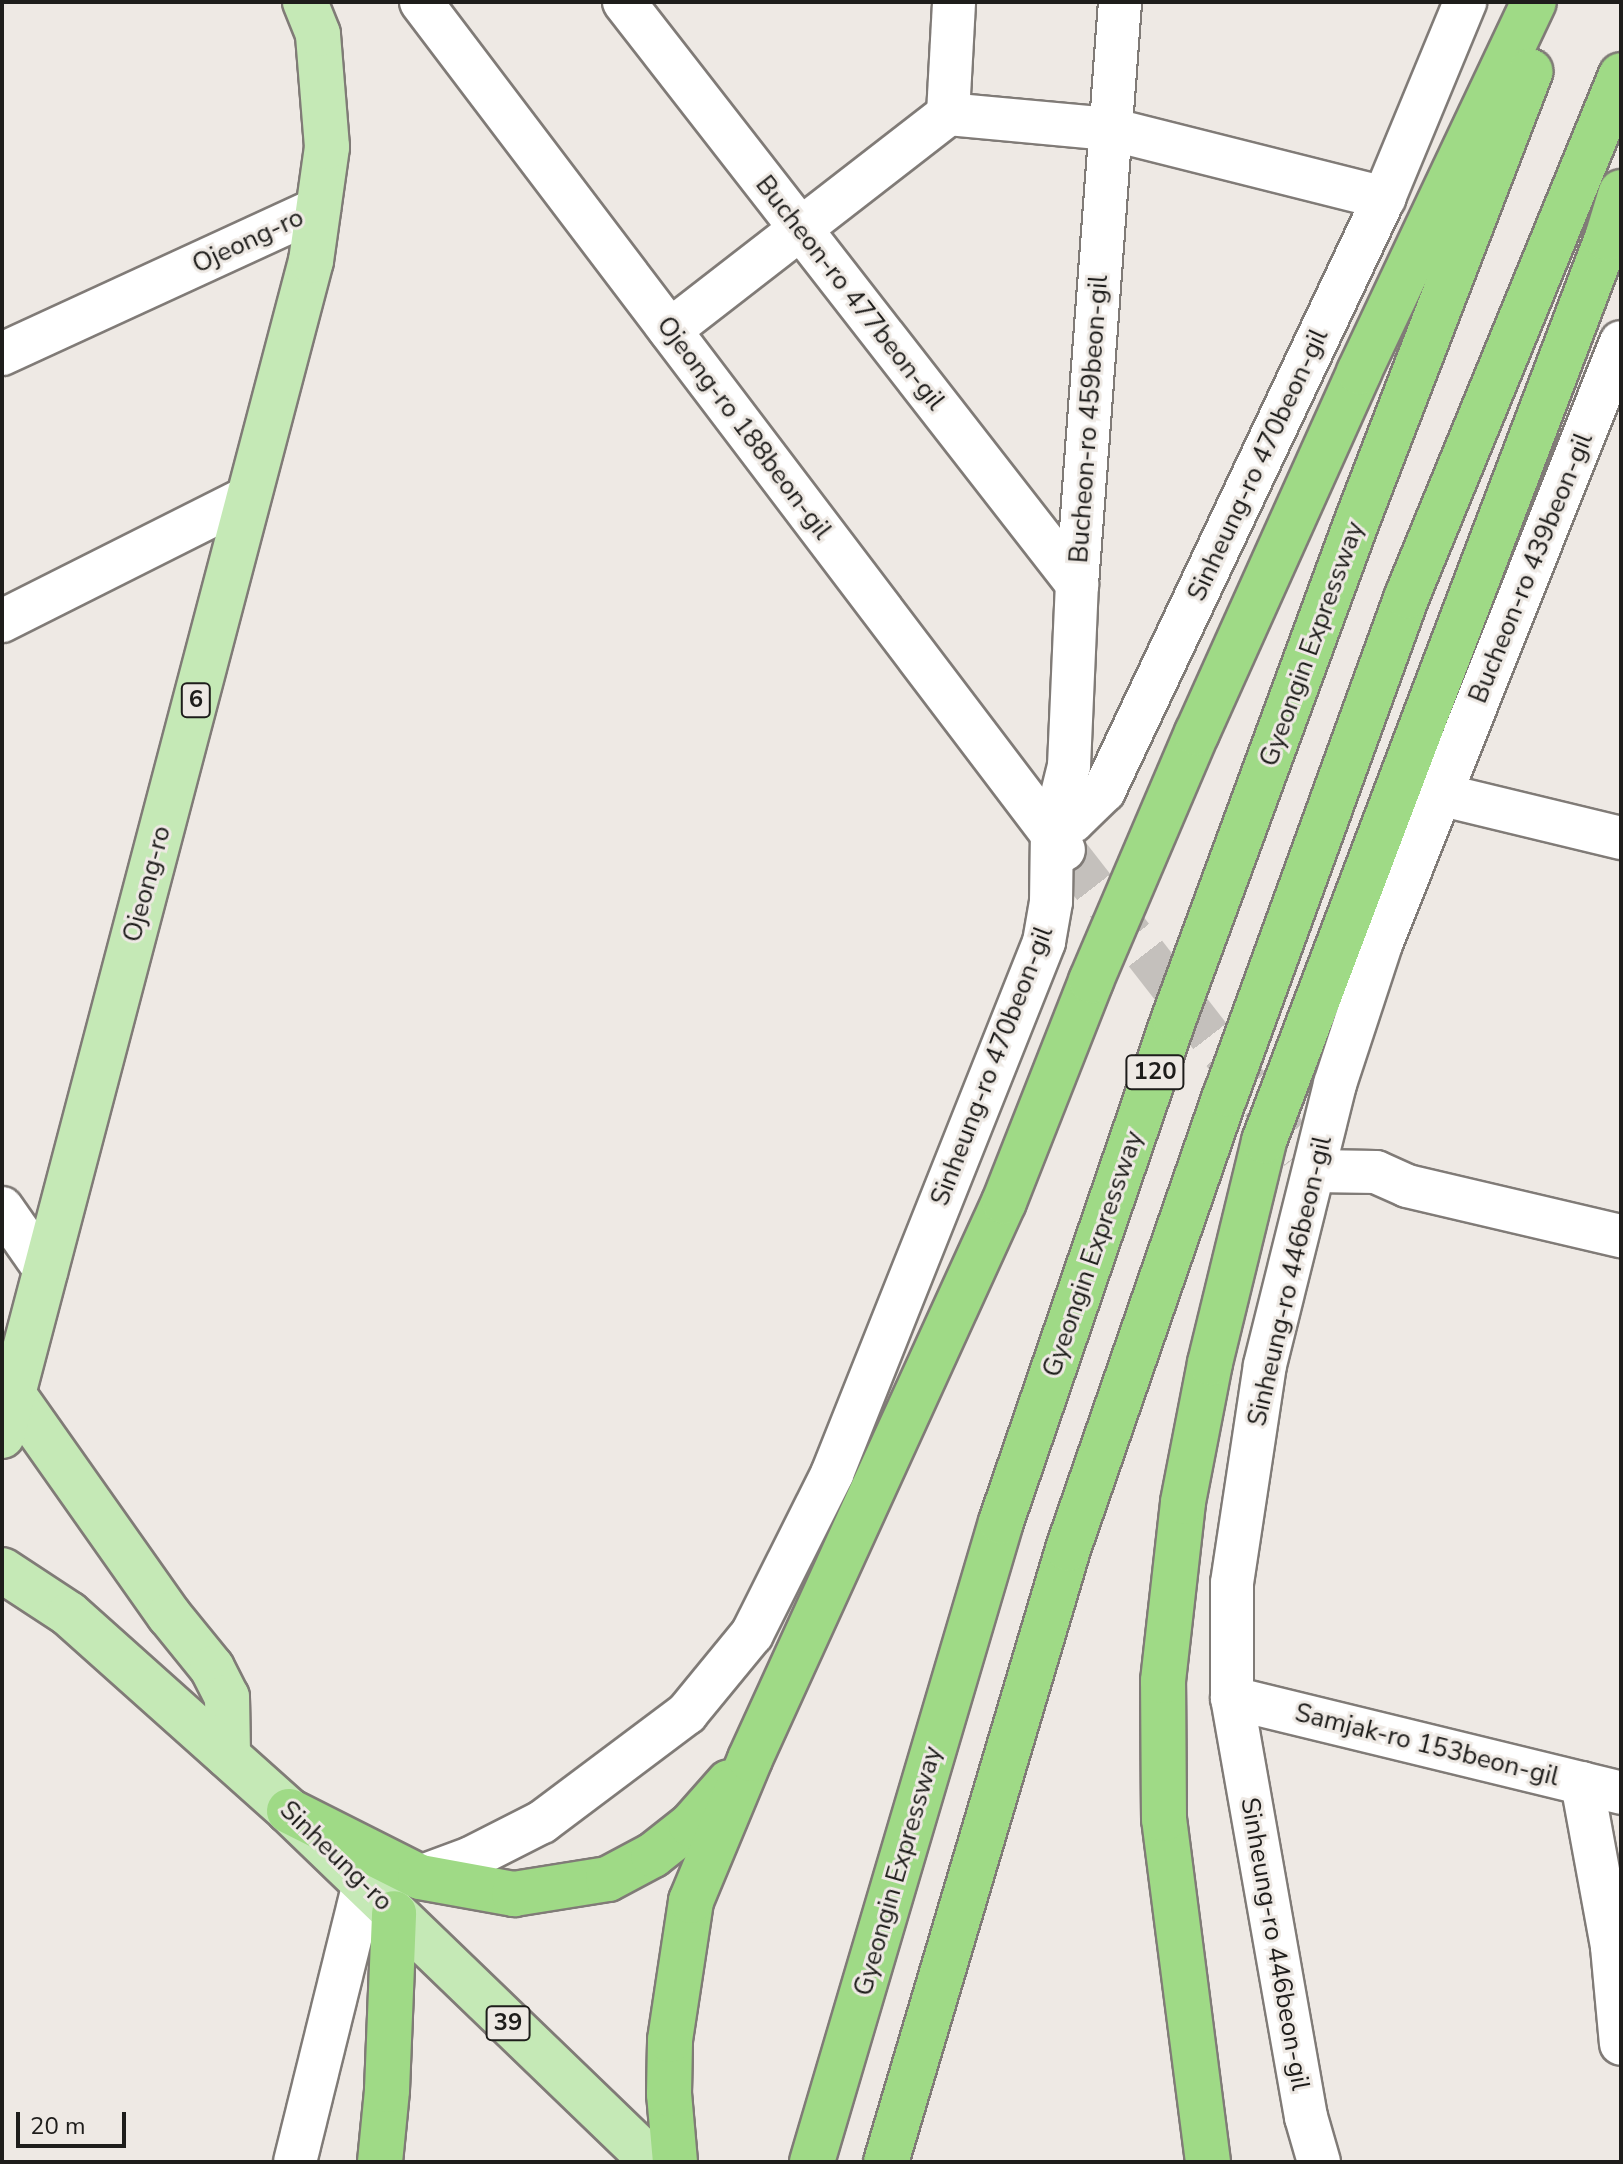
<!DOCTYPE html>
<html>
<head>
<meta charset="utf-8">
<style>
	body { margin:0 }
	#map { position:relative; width:1623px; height:2164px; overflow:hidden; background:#eee9e4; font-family:"Nunito Sans",sans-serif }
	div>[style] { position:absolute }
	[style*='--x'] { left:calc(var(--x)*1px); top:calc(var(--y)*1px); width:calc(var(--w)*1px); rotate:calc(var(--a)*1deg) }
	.minor-tunnel>* { height:42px; margin-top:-21px; transform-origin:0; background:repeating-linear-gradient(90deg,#c4c0bc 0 42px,transparent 0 63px) }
	.roads { filter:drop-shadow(2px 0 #807b77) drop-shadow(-2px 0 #807b77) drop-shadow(0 2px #807b77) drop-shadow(0 -2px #807b77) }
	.minor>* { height:42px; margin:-21px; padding:0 21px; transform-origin:21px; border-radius:21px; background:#fff }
	.major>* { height:44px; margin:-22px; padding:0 22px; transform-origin:22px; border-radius:22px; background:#c5e9b6 }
	.highway>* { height:44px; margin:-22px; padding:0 22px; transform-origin:22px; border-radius:22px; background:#9fda86 }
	span { translate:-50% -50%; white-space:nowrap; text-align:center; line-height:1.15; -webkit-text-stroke:6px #eee9e4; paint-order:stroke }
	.shield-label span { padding:2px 6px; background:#eee9e4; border:2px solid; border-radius:6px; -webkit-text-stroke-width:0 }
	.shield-label { font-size:24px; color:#1e1d1b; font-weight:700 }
	.street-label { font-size:26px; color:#1e1d1b }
	.frame { position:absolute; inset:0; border:4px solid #1e1d1b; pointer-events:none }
	.scale { position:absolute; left:16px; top:2112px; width:110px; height:36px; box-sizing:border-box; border:4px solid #1e1d1b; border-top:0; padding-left:10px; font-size:24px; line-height:28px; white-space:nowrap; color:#1e1d1b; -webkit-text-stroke:6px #eee9e4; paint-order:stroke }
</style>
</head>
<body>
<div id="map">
	<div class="minor-tunnel">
		<i style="--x:1068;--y:854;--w:379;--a:52.1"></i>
	</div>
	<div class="roads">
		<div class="minor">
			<i style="--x:421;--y:2;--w:1064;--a:52.83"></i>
			<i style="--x:624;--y:2;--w:738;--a:52.1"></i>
			<i style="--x:948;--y:114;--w:163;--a:5.3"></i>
			<i style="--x:1110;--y:129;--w:283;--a:14.1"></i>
			<i style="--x:670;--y:330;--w:352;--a:-37.8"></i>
			<i style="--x:948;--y:114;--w:112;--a:-86.9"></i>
			<i style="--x:2;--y:354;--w:349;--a:-24.7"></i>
			<i style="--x:2;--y:621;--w:276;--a:-26.7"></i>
			<i style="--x:1439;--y:794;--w:187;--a:13.6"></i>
			<i style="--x:1052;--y:834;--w:25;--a:-32"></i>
			<i style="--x:1073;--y:821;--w:43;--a:-44.1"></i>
			<i style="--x:1104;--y:791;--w:656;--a:-64.72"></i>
			<i style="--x:1384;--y:198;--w:212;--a:-67.5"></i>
			<i style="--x:1315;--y:1171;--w:61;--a:0.9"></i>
			<i style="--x:1376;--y:1172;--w:34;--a:24"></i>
			<i style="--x:1407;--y:1186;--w:220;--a:13.2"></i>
			<i style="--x:2;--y:1208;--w:77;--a:55.1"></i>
			<i style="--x:1232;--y:1698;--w:400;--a:13.7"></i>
			<i style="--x:1582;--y:1783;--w:167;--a:79.6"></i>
			<i style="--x:1612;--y:1947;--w:97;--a:84.7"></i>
			<i style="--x:420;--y:1877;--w:54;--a:-20.4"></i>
			<i style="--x:471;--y:1858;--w:80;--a:-26.9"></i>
			<i style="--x:542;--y:1822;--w:181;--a:-36.9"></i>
			<i style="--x:687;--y:1713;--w:102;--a:-50.6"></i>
			<i style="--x:752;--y:1634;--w:179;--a:-63.4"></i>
			<i style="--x:832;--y:1474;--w:573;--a:-68.27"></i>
			<i style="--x:1044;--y:942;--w:41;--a:-80.1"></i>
			<i style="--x:1051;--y:902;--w:68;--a:-89.2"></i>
			<i style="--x:1052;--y:834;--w:70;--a:-76"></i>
			<i style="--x:1069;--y:766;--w:182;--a:-87.5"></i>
			<i style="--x:1077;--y:584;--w:584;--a:-85.77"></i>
			<i style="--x:295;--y:2162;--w:287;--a:-76.1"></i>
			<i style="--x:1319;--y:2162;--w:47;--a:-106.1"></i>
			<i style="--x:1306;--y:2117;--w:425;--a:-100"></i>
			<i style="--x:1232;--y:1698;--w:115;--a:-90"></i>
			<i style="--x:1232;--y:1583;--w:220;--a:-81.4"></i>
			<i style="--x:1265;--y:1365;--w:290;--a:-76"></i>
			<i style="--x:1335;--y:1084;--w:147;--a:-71.8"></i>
			<i style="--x:1381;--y:944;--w:648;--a:-68.26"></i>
		</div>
		<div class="major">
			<i style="--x:13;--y:1394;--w:271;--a:54.8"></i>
			<i style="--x:169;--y:1615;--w:68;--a:50.9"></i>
			<i style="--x:212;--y:1668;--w:33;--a:63"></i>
			<i style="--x:227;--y:1697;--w:59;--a:89"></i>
			<i style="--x:2;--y:1436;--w:1215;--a:-75.27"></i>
			<i style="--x:311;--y:261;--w:115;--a:-82"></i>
			<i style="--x:327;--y:147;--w:113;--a:-94.6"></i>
			<i style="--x:318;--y:34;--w:35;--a:-112"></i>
			<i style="--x:2;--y:1570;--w:80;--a:33.3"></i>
			<i style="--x:69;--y:1614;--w:295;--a:41.8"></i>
			<i style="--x:289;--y:1811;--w:506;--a:43.96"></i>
		</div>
		<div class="highway">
			<i style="--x:289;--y:1811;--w:147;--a:26.7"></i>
			<i style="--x:420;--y:1877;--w:96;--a:10.3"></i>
			<i style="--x:514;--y:1894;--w:95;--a:-9.1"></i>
			<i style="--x:608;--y:1879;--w:51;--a:-28.1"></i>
			<i style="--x:653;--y:1855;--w:48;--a:-38.3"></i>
			<i style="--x:691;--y:1825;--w:57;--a:-48.5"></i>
			<i style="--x:380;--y:2162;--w:72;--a:-84.4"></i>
			<i style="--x:387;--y:2090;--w:177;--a:-87.7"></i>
			<i style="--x:675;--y:2162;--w:68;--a:-95"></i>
			<i style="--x:669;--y:2094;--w:54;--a:-88.9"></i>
			<i style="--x:670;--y:2040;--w:141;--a:-81.4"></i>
			<i style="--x:691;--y:1901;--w:154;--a:-67.4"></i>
			<i style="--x:750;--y:1759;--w:612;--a:-65.49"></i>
			<i style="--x:1004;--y:1202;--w:238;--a:-68.5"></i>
			<i style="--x:1091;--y:981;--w:270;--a:-66.9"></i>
			<i style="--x:1197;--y:733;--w:396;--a:-65.8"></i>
			<i style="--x:1359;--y:372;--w:409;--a:-64.7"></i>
			<i style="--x:812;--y:2162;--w:667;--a:-73.55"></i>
			<i style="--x:1001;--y:1522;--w:533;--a:-71.06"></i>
			<i style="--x:1174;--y:1018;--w:530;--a:-69.79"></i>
			<i style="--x:1357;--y:521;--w:482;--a:-68.9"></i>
			<i style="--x:886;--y:2162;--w:639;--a:-73.46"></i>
			<i style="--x:1068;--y:1549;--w:482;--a:-70.9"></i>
			<i style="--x:1226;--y:1094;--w:530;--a:-70.03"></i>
			<i style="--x:1407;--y:596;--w:563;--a:-67.67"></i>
			<i style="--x:1208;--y:2162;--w:346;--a:-97.3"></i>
			<i style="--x:1164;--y:1819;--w:138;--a:-90.4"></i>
			<i style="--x:1163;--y:1681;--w:180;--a:-83.6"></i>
			<i style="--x:1183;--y:1502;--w:142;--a:-79"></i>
			<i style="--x:1210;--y:1363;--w:228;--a:-76.3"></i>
			<i style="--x:1264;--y:1141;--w:966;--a:-69.2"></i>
			<i style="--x:1607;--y:238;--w:48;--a:-73.1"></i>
		</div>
	</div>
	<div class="shield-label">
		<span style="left:196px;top:700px">6</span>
		<span style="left:1155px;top:1072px">120</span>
		<span style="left:508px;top:2023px">39</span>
	</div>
	<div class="street-label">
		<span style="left:248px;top:241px;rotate:-25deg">Ojeong-ro</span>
		<span style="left:850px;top:293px;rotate:52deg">Bucheon-ro 477beon-gil</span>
		<span style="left:1089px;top:419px;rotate:-86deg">Bucheon-ro 459beon-gil</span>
		<span style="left:744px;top:428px;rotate:53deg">Ojeong-ro 188beon-gil</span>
		<span style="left:1258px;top:465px;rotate:-65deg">Sinheung-ro 470beon-gil</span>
		<span style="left:1531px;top:568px;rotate:-68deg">Bucheon-ro 439beon-gil</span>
		<span style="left:1312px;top:644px;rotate:-70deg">Gyeongin Expressway</span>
		<span style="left:147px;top:884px;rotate:-75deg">Ojeong-ro</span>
		<span style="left:992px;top:1066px;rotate:-69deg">Sinheung-ro 470beon-gil</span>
		<span style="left:1093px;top:1254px;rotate:-71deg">Gyeongin Expressway</span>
		<span style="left:1290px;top:1281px;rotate:-77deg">Sinheung-ro 446beon-gil</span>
		<span style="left:1427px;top:1745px;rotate:14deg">Samjak-ro 153beon-gil</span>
		<span style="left:336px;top:1856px;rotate:44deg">Sinheung-ro</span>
		<span style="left:898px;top:1871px;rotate:-74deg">Gyeongin Expressway</span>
		<span style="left:1275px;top:1944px;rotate:80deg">Sinheung-ro 446beon-gil</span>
	</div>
	<div class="frame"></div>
	<div class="scale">20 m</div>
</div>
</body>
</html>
